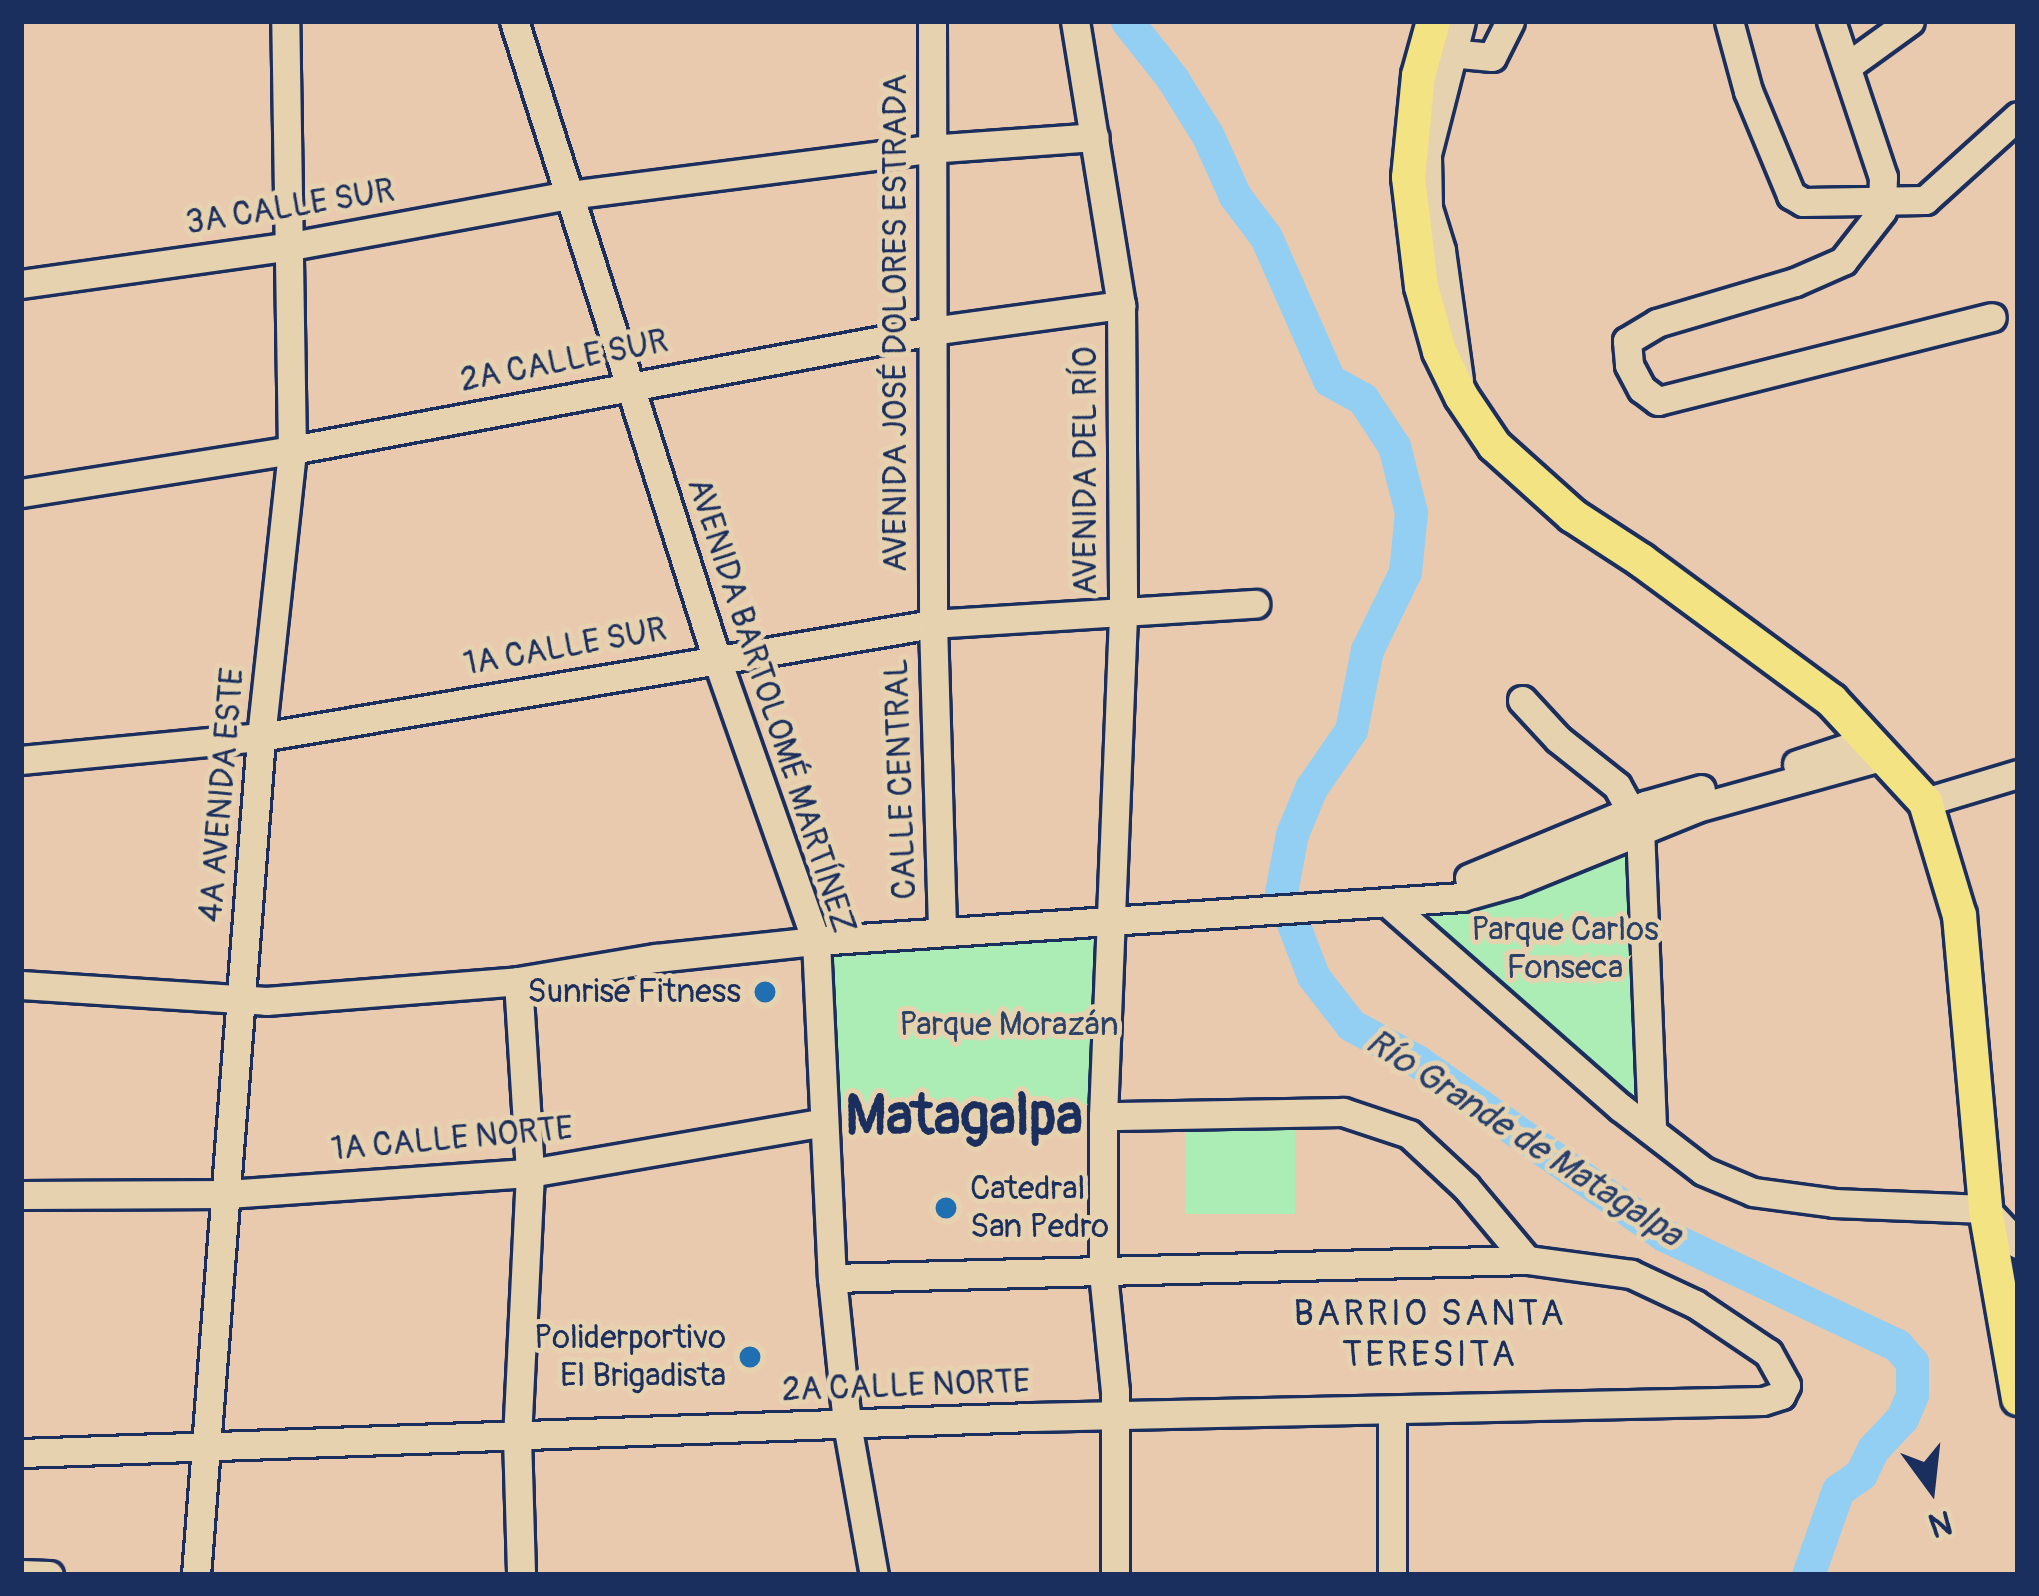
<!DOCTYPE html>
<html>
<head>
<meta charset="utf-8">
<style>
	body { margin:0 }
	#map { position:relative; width:2039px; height:1596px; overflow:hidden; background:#eacaae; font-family:Pangolin,sans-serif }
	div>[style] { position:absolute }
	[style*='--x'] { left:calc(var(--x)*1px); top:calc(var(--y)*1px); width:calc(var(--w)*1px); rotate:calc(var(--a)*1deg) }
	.green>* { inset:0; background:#acedb6; transform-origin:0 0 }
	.river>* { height:33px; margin:-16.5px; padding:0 16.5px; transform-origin:16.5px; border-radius:16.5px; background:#92cff3 }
	.roads { filter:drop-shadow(3px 0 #1b2f5e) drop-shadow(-3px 0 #1b2f5e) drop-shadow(0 3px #1b2f5e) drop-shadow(0 -3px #1b2f5e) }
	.minor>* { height:27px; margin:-13.5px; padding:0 13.5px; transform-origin:13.5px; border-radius:13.5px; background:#e7d2b0 }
	.major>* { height:33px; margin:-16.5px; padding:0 16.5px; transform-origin:16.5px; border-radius:16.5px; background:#f4e382 }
	.dots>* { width:33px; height:33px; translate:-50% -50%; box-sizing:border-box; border:6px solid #e7d2b0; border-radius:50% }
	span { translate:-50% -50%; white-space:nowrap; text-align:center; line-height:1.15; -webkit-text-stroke:10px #e7d2b0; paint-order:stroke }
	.street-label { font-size:33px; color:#1b2f5e }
	.park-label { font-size:33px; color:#2a4267 }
	.poi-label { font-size:33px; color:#1b2f5e }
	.right { translate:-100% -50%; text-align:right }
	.left { translate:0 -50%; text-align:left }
	.water-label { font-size:36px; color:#273f6d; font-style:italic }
	.neighbourhood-label { font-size:36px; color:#1b2f5e; letter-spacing:3px }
	.town-label { font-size:57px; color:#1b2f5e; font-weight:700 }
	.frame { position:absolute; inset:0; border:24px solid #1b2f5e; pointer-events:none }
	.north { position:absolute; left:1871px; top:1428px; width:120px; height:120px; -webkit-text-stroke:9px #e7d2b0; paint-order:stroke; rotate:165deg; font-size:33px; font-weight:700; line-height:48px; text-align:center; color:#1b2f5e }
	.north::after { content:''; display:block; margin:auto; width:42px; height:54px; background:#1b2f5e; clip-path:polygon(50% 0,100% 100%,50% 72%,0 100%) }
</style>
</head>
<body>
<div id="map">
	<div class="green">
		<i style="clip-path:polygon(1640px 828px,1652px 1128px,1391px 906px)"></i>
		<i style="clip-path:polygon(1107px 936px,1094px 1104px,834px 1109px,828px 957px)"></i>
		<i style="left:1295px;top:1130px;width:84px;height:110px;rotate:90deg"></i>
	</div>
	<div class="river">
		<i style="--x:1127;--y:21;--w:73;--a:51.7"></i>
		<i style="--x:1172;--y:78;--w:68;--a:58.2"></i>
		<i style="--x:1208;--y:136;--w:66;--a:65.8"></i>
		<i style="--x:1235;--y:196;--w:51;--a:52.9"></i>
		<i style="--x:1266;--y:237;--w:156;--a:66.2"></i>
		<i style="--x:1329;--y:380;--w:39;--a:29"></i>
		<i style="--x:1363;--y:399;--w:56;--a:56.6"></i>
		<i style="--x:1394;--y:446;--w:68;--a:75.6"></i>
		<i style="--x:1411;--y:512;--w:60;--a:95.7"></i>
		<i style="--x:1405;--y:572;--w:87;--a:116"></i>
		<i style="--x:1367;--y:650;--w:82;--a:101.3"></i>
		<i style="--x:1351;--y:730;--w:70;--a:124.6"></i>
		<i style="--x:1311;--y:788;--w:50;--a:112.4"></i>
		<i style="--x:1292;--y:834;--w:59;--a:100.7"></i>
		<i style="--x:1281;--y:892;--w:90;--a:69.1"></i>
		<i style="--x:1313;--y:976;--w:62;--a:52.2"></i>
		<i style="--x:1351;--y:1025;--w:75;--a:28.6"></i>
		<i style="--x:1417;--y:1061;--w:302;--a:35.2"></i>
		<i style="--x:1664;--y:1235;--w:258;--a:25.3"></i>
		<i style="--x:1897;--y:1345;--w:23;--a:49"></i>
		<i style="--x:1912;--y:1362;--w:33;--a:90"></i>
		<i style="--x:1912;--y:1395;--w:25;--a:113"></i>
		<i style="--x:1902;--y:1418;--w:42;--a:133.1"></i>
		<i style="--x:1873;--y:1449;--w:28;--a:116"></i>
		<i style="--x:1861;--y:1474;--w:28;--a:145"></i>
		<i style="--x:1838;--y:1490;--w:90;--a:109.4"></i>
	</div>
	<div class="roads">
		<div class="minor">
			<i style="--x:514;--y:21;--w:667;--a:72.38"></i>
			<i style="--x:716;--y:657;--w:301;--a:70.6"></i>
			<i style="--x:816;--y:941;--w:337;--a:87.3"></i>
			<i style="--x:832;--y:1278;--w:147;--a:84.1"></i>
			<i style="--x:847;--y:1424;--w:153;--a:79.9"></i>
			<i style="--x:932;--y:21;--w:603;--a:89.9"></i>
			<i style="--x:933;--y:624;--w:307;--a:88.3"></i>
			<i style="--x:1075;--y:21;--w:288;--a:80.8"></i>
			<i style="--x:1121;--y:305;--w:311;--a:89.6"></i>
			<i style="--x:1123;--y:616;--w:500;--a:92.29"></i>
			<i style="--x:1103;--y:1116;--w:157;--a:90"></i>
			<i style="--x:1103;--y:1273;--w:119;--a:84.2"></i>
			<i style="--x:1115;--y:1391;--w:184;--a:90"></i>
			<i style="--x:1729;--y:21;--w:73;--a:74.8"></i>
			<i style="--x:1748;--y:91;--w:113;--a:67.5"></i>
			<i style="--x:1791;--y:195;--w:14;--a:30"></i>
			<i style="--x:1803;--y:202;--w:122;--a:-0.9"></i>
			<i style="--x:1925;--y:200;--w:125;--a:-42.1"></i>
			<i style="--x:1831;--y:21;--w:164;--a:71.6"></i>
			<i style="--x:1883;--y:177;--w:34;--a:92"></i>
			<i style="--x:1882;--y:211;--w:63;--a:128"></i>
			<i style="--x:1843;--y:261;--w:52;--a:156.4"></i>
			<i style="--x:1795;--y:282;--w:144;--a:163.5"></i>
			<i style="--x:1657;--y:323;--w:35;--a:149"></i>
			<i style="--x:1627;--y:341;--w:24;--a:85"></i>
			<i style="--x:1629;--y:365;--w:27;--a:62"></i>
			<i style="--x:1642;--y:389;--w:20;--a:37"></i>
			<i style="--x:1658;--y:401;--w:344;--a:-14.1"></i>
			<i style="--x:1450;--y:53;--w:42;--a:5.4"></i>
			<i style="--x:1492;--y:57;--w:40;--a:-63.4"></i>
			<i style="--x:1849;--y:65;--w:75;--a:-35.8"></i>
			<i style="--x:21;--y:284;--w:273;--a:-8"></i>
			<i style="--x:291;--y:246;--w:284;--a:-10.4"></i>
			<i style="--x:570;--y:195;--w:361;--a:-7.3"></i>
			<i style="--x:928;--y:149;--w:167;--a:-4.1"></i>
			<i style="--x:1459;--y:380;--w:131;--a:-97.9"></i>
			<i style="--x:1441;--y:250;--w:44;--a:-107.2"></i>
			<i style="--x:1428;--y:208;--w:54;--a:-91.1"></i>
			<i style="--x:1427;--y:154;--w:137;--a:-75.7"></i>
			<i style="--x:21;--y:493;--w:274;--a:-9"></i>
			<i style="--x:292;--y:450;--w:650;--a:-10.55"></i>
			<i style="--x:931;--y:331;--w:192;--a:-7.8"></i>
			<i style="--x:1522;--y:700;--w:53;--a:47.3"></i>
			<i style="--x:1558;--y:739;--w:75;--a:38.5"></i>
			<i style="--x:1617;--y:786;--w:48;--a:61.3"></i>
			<i style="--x:1640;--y:828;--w:300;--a:87.7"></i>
			<i style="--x:21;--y:760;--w:241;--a:-5.5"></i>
			<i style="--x:261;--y:737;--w:681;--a:-9.55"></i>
			<i style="--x:933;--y:624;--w:323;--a:-3.6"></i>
			<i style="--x:1797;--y:764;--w:77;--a:-18.2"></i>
			<i style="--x:1925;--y:802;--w:97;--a:-16.8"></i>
			<i style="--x:1469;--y:878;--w:191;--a:-22.5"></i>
			<i style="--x:1645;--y:805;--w:58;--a:-15.9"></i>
			<i style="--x:1391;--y:906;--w:305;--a:41.3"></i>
			<i style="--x:1620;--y:1107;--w:105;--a:37.6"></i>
			<i style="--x:1703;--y:1171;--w:54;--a:22.8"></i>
			<i style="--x:1753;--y:1192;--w:82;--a:7.7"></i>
			<i style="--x:1834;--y:1203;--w:151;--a:2.3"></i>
			<i style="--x:1985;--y:1209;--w:48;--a:46.7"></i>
			<i style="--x:518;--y:981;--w:192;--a:86.4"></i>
			<i style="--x:530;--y:1173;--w:264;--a:92.8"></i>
			<i style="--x:517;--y:1437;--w:138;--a:88.3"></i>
			<i style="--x:21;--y:985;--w:246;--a:3.7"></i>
			<i style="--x:266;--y:1001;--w:253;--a:-4.5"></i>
			<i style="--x:518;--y:981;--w:140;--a:-9.5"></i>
			<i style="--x:656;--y:958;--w:161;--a:-6.1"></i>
			<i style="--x:816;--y:941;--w:647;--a:-3.9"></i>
			<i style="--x:1462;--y:897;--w:55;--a:-15.8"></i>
			<i style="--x:1515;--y:882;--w:196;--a:-22.1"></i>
			<i style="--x:1697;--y:808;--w:194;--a:-15.5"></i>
			<i style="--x:21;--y:1195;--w:206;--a:-0.3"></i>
			<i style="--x:227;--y:1194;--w:304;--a:-4"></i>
			<i style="--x:530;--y:1173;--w:298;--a:-9.8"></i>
			<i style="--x:832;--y:1278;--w:695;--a:-1.48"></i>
			<i style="--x:1392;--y:1410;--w:165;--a:90"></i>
			<i style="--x:21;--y:1453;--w:1011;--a:-2.04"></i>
			<i style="--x:1031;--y:1417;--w:732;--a:-1.25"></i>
			<i style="--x:1763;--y:1401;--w:19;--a:-18"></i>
			<i style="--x:1781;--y:1395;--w:11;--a:-63"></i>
			<i style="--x:1786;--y:1385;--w:37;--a:-119"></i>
			<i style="--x:1768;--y:1353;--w:88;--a:-146.1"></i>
			<i style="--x:1695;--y:1304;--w:71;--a:-154.9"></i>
			<i style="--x:1631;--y:1274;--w:105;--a:-172.3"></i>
			<i style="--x:1527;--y:1260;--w:95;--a:-129.9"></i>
			<i style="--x:1466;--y:1187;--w:78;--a:-137.1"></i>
			<i style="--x:1409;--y:1134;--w:70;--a:-161.6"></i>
			<i style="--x:1343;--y:1112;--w:240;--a:179"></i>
			<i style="--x:21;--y:1574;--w:28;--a:2"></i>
			<i style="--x:196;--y:1575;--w:841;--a:-85.56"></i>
			<i style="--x:261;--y:737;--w:289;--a:-83.8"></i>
			<i style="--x:292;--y:450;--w:429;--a:-90.9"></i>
		</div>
		<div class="major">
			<i style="--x:1433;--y:21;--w:56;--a:105.5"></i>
			<i style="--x:1418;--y:75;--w:102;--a:95.6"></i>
			<i style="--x:1408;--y:177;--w:110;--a:83.2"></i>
			<i style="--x:1421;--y:286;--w:67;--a:74.5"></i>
			<i style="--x:1439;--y:351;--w:50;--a:63.9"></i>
			<i style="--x:1461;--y:396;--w:59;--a:56"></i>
			<i style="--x:1494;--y:445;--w:105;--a:41.9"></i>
			<i style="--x:1572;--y:515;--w:82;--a:33.1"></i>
			<i style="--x:1641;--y:560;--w:236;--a:36.4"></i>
			<i style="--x:1831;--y:700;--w:139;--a:47.3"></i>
			<i style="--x:1925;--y:802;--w:118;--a:73.3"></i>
			<i style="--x:1959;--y:915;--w:295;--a:84.9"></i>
			<i style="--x:1985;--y:1209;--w:192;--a:80.1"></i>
		</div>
	</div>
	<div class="dots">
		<i style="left:765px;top:992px;background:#1f6fb2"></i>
		<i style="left:946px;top:1208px;background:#1f6fb2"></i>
		<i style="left:750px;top:1357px;background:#1f6fb2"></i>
	</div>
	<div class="street-label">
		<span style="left:290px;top:207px;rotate:-9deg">3A CALLE SUR</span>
		<span style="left:896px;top:323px;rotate:-90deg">AVENIDA JOSÉ DOLORES ESTRADA</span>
		<span style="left:564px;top:361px;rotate:-11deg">2A CALLE SUR</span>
		<span style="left:1086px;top:471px;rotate:-90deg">AVENIDA DEL RÍO</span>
		<span style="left:565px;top:647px;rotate:-10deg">1A CALLE SUR</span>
		<span style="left:771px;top:706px;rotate:72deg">AVENIDA BARTOLOMÉ MARTÍNEZ</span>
		<span style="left:901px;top:779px;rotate:-92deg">CALLE CENTRAL</span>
		<span style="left:222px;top:795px;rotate:-85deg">4A AVENIDA ESTE</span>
		<span style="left:452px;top:1139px;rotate:-5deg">1A CALLE NORTE</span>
		<span style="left:906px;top:1386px;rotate:-2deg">2A CALLE NORTE</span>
	</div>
	<div class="park-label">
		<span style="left:1565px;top:949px">Parque Carlos<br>Fonseca</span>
		<span style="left:1009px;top:1025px">Parque Morazán</span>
	</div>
	<div class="poi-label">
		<span class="right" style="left:741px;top:992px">Sunrise Fitness</span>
		<span class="left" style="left:970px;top:1208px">Catedral<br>San Pedro</span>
		<span class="right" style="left:726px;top:1357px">Poliderportivo<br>El Brigadista</span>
	</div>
	<div class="water-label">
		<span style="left:1524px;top:1138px;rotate:33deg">Río Grande de Matagalpa</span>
	</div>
	<div class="neighbourhood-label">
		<span style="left:1430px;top:1334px">BARRIO SANTA<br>TERESITA</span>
	</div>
	<div class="town-label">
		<span style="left:964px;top:1117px">Matagalpa</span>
	</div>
	<div class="frame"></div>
	<div class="north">N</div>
</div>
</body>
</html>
